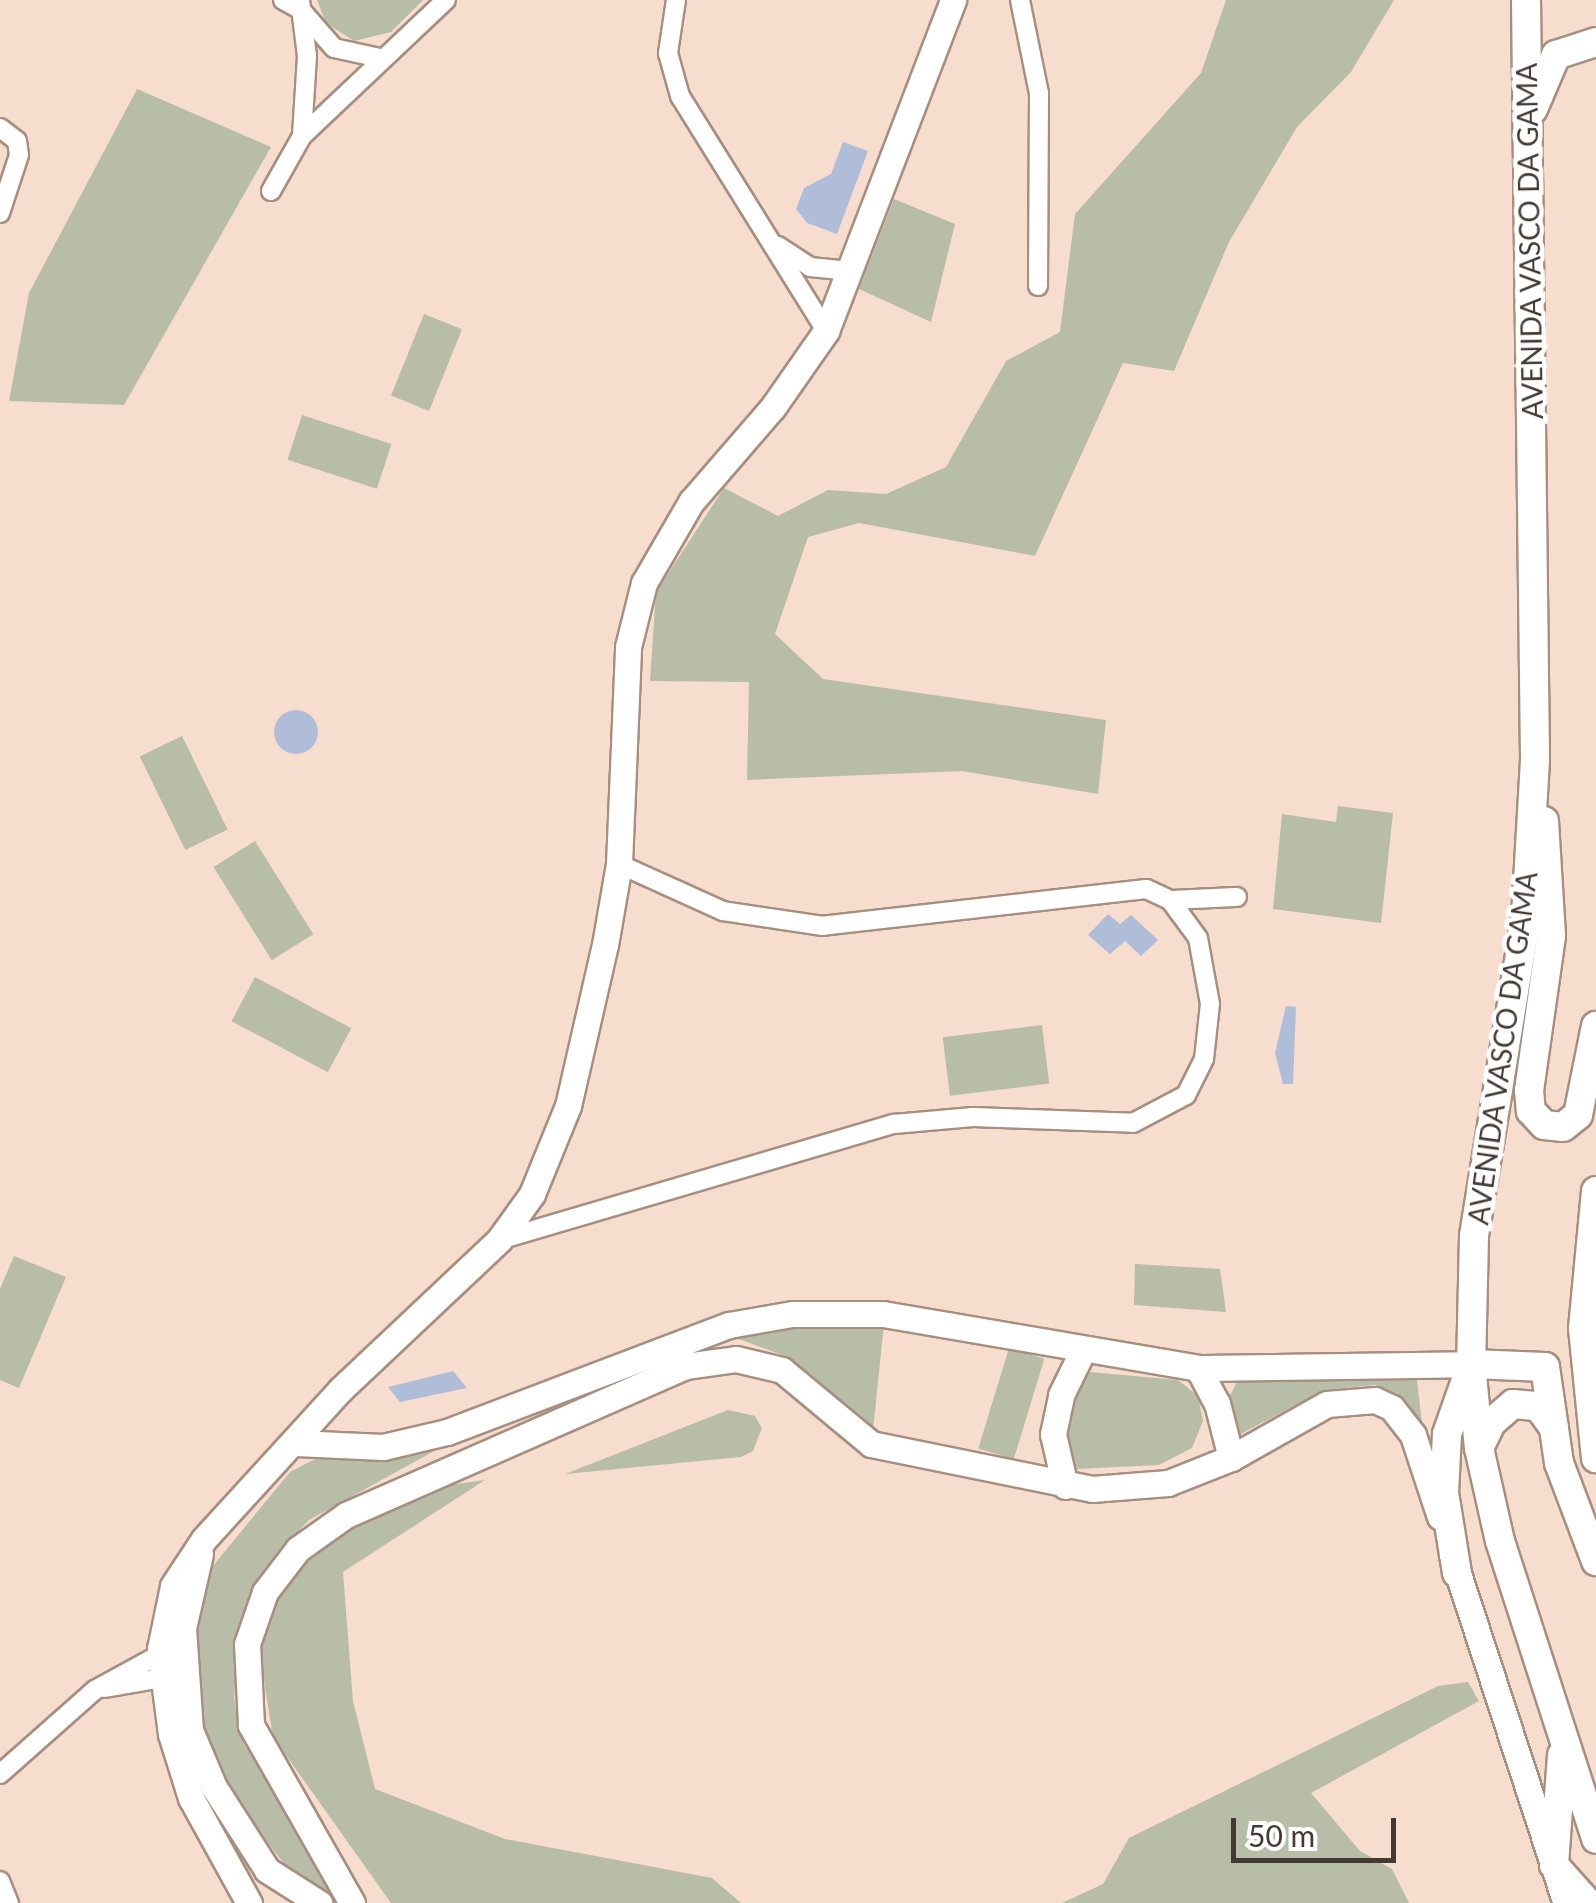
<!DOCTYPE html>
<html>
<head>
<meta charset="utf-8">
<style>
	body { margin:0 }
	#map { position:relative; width:1596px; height:1903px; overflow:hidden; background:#f7ddcd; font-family:Lato,sans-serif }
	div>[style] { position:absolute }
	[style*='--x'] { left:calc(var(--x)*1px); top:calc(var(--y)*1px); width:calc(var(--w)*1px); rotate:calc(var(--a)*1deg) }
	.green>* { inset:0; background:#b8bda7; transform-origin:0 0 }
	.water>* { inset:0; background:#b0bdd8 }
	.round { border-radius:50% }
	.roads { filter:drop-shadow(2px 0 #a78f80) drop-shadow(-2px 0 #a78f80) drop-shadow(0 2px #a78f80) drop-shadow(0 -2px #a78f80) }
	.street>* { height:18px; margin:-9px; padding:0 9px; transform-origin:9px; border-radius:9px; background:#fff }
	.secondary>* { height:25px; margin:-12.5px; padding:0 12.5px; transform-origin:12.5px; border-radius:12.5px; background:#fff }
	.primary>* { height:28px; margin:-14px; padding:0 14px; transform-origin:14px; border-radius:14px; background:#fff }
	span { translate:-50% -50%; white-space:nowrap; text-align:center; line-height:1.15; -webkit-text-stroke:9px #fff; paint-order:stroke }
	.street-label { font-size:28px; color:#443a34 }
	.scale { position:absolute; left:1231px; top:1818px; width:165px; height:45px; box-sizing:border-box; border:5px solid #443a34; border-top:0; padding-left:12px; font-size:30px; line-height:35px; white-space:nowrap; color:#443a34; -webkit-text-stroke:8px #fff; paint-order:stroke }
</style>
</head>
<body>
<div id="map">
	<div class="green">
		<i style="clip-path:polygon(317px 0,423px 0,391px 32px,354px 41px,326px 23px)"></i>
		<i style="clip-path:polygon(1226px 0,1394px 0,1351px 72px,1297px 127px,1229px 242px,1174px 371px,1123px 363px,1035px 556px,859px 523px,808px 537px,775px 634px,823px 679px,1106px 720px,1098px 794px,962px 771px,747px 780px,749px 682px,650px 681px,656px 592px,724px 488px,778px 516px,828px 490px,886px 494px,946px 467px,1006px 361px,1060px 332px,1075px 214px,1201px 73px)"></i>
		<i style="clip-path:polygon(137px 89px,271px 147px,124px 405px,9px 401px,29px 293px)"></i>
		<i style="clip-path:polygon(894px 199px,955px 224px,931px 322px,859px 289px)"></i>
		<i style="left:424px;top:314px;width:41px;height:88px;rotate:22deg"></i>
		<i style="left:302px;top:415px;width:94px;height:47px;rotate:18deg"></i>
		<i style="left:182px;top:736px;width:104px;height:47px;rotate:64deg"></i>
		<i style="clip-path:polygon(1338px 806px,1393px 813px,1381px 923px,1273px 909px,1282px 814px,1336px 822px)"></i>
		<i style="left:255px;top:841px;width:110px;height:49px;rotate:58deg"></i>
		<i style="left:255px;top:977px;width:109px;height:50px;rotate:28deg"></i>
		<i style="left:1042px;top:1025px;width:59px;height:100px;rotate:83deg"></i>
		<i style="clip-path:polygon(14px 1256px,66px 1277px,19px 1388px,0 1380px,0 1289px)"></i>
		<i style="clip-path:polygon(1135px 1264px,1220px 1269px,1226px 1312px,1134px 1305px)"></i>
		<i style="clip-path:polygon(793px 1319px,884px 1324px,873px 1430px,788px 1357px,722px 1333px)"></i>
		<i style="left:1009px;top:1348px;width:37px;height:105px;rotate:17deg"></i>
		<i style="clip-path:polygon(1080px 1371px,1178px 1380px,1198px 1396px,1203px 1421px,1192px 1448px,1159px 1465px,1077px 1469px,1064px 1421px)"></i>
		<i style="clip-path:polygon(1417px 1380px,1424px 1442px,1404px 1398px,1375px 1385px,1324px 1390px,1222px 1444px,1223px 1409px,1237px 1382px)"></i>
		<i style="clip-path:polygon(728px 1410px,755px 1416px,762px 1428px,753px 1451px,741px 1457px,565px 1474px)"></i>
		<i style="clip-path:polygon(458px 1438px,309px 1520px,276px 1554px,242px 1625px,234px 1698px,244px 1744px,340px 1898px,288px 1869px,241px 1807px,195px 1726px,192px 1635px,212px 1567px,290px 1472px,321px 1456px)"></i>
		<i style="clip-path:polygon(485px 1480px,343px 1572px,353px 1701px,375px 1789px,505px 1839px,712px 1878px,741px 1903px,391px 1903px,273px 1737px,260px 1656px,276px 1596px,334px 1533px,427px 1488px)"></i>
		<i style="clip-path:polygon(1468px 1682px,1479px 1701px,1311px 1793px,1360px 1851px,1392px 1869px,1409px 1903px,1062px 1903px,1103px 1884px,1129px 1838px,1438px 1686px)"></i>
	</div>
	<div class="water">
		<i style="clip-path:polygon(843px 142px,868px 151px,837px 234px,807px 223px,796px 209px,804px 188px,831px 174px)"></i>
		<i class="round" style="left:274px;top:710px;width:44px;height:44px"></i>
		<i style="clip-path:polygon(1108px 914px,1120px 924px,1131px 915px,1158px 940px,1141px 956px,1125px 941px,1110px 954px,1088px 935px)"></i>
		<i style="clip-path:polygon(1286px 1006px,1296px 1007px,1293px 1084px,1283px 1084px,1275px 1053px)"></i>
		<i style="clip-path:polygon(453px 1371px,467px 1388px,400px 1402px,388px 1387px)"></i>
	</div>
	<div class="roads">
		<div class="street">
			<i style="--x:283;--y:0;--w:21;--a:29"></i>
			<i style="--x:301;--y:10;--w:50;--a:49"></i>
			<i style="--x:334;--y:48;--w:47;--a:12.3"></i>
			<i style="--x:300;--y:0;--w:56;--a:82.9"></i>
			<i style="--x:307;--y:56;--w:80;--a:93.6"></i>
			<i style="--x:676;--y:0;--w:54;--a:98.6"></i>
			<i style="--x:668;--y:53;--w:45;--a:74.4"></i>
			<i style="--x:680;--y:96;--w:277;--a:58.1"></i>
			<i style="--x:1020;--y:0;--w:95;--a:78.5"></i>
			<i style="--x:1039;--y:93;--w:193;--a:90.3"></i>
			<i style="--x:0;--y:128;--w:21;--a:37"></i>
			<i style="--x:17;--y:141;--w:14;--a:82"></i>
			<i style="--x:19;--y:155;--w:61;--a:108.1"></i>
			<i style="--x:271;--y:191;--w:63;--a:-60.6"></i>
			<i style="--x:302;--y:136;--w:198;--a:-43.4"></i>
			<i style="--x:778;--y:246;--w:38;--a:33"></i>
			<i style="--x:810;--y:267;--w:40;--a:5.7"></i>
			<i style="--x:1170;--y:900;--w:67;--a:-2.6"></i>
			<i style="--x:499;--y:1240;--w:412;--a:-16.4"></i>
			<i style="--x:894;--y:1124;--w:79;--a:-5.1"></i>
			<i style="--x:973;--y:1117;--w:160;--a:2.1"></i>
			<i style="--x:1133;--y:1123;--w:60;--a:-27.8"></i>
			<i style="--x:1186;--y:1095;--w:40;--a:-63.4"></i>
			<i style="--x:1204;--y:1059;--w:55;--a:-83.8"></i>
			<i style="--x:1210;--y:1004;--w:67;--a:-100.3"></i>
			<i style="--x:1198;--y:938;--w:47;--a:-126.4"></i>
			<i style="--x:1170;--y:900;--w:26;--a:-155"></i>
			<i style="--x:1146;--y:889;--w:325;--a:173.5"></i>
			<i style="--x:823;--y:926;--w:101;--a:-171.5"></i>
			<i style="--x:723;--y:911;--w:114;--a:-155.7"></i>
			<i style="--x:105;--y:1688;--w:69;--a:-10"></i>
			<i style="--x:0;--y:1774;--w:127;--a:-41.5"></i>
			<i style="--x:95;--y:1690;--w:85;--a:-28.7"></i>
			<i style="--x:0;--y:1881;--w:24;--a:68"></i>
		</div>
		<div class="secondary">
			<i style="--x:1198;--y:1368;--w:40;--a:62"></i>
			<i style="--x:1217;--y:1403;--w:57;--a:75.7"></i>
			<i style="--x:296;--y:1443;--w:87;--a:2.6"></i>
			<i style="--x:383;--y:1447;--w:66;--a:-13.2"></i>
			<i style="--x:447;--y:1432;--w:302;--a:-20.8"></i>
			<i style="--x:729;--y:1325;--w:64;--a:-9.9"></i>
			<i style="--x:792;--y:1314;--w:91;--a:0"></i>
			<i style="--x:883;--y:1314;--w:320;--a:9.7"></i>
			<i style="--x:1198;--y:1368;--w:273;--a:-0.8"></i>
			<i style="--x:1065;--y:1486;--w:53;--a:-103"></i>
			<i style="--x:1053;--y:1434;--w:40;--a:-78"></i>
			<i style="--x:1061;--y:1395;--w:50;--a:-63.9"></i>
			<i style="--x:200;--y:1554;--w:76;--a:102.9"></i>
			<i style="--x:183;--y:1628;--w:102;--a:86.1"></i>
			<i style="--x:190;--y:1730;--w:62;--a:67.2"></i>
			<i style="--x:214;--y:1787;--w:98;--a:57.4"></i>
			<i style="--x:267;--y:1870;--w:62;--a:32.4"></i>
			<i style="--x:1452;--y:1555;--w:366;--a:71.9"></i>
			<i style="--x:249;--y:1903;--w:120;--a:-118.9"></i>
			<i style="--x:191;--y:1798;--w:67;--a:-107.4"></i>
			<i style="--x:171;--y:1734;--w:86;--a:-97.4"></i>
			<i style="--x:160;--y:1649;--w:64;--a:-78.3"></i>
			<i style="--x:173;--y:1586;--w:56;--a:-56.6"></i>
			<i style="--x:204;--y:1539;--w:203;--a:-47.6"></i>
			<i style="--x:341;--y:1389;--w:217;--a:-43.3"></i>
			<i style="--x:499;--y:1240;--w:57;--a:-54.3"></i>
			<i style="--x:532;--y:1194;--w:95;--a:-67.8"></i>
			<i style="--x:568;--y:1106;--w:165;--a:-77.1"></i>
			<i style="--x:605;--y:945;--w:82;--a:-80.2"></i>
			<i style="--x:619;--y:864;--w:217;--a:-87.6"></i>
			<i style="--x:628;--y:647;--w:66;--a:-76"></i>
			<i style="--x:644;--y:583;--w:94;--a:-59.9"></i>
			<i style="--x:691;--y:502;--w:125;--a:-49.2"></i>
			<i style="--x:773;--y:407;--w:93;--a:-55.1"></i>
			<i style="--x:826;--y:331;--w:355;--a:-69"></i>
			<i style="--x:352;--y:1903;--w:205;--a:-119.6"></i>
			<i style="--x:251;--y:1725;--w:81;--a:-92.8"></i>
			<i style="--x:247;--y:1644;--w:55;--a:-70.9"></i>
			<i style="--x:265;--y:1592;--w:54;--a:-52.5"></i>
			<i style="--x:298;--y:1549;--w:59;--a:-35.3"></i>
			<i style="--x:346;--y:1515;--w:370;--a:-23.7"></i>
			<i style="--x:685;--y:1366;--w:51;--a:-7.8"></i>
			<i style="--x:736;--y:1359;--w:47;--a:13.4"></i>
			<i style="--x:782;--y:1370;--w:116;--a:39.7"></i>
			<i style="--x:871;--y:1444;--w:226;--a:11.5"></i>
			<i style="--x:1092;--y:1489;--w:76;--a:-4.5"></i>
			<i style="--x:1168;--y:1483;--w:68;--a:-21.6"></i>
			<i style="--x:1231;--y:1458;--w:110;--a:-29.4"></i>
			<i style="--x:1327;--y:1404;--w:48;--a:-4.8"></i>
			<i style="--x:1375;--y:1400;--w:19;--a:25"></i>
			<i style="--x:1392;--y:1408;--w:34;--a:52"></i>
			<i style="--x:1413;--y:1435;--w:86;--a:71.8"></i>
		</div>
		<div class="primary">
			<i style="--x:1526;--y:0;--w:760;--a:89.32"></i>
			<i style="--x:1535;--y:760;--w:158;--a:93.3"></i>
			<i style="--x:1526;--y:918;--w:322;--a:99.3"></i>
			<i style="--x:1474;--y:1236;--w:128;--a:91.3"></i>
			<i style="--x:1471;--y:1364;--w:84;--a:84.6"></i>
			<i style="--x:1479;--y:1448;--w:95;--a:77.3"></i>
			<i style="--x:1500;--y:1541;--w:313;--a:72.1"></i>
			<i style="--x:1533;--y:109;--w:59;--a:-66.9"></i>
			<i style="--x:1556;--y:55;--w:42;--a:-18"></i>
			<i style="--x:1544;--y:821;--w:115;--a:86.5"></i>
			<i style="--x:1551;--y:936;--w:156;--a:98.1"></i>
			<i style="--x:1529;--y:1090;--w:21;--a:85"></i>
			<i style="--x:1531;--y:1111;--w:19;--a:47"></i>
			<i style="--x:1544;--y:1125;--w:19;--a:6"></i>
			<i style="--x:1563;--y:1127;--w:19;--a:-39"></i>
			<i style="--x:1578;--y:1115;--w:91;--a:-78.6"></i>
			<i style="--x:1596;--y:1191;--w:138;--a:95.4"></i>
			<i style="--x:1583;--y:1328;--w:131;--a:84.3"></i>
			<i style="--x:1471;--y:1364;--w:74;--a:2.3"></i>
			<i style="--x:1545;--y:1367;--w:97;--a:81.7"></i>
			<i style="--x:1559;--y:1463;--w:105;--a:69.3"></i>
			<i style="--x:1479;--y:1448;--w:28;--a:-64"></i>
			<i style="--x:1491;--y:1423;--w:29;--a:-41"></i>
			<i style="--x:1513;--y:1404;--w:25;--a:5"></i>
			<i style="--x:1538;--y:1406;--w:27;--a:54"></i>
			<i style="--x:1457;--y:1573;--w:81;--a:-99.2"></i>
			<i style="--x:1444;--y:1493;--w:59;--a:-87.1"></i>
			<i style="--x:1447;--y:1434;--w:57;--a:-70.6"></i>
			<i style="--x:1562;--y:1755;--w:110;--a:94.2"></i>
			<i style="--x:1554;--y:1865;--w:51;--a:48.2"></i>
		</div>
	</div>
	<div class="street-label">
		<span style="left:1529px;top:241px;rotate:-91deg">AVENIDA VASCO DA GAMA</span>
		<span style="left:1502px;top:1048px;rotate:-82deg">AVENIDA VASCO DA GAMA</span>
	</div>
	<div class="scale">50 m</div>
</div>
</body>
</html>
